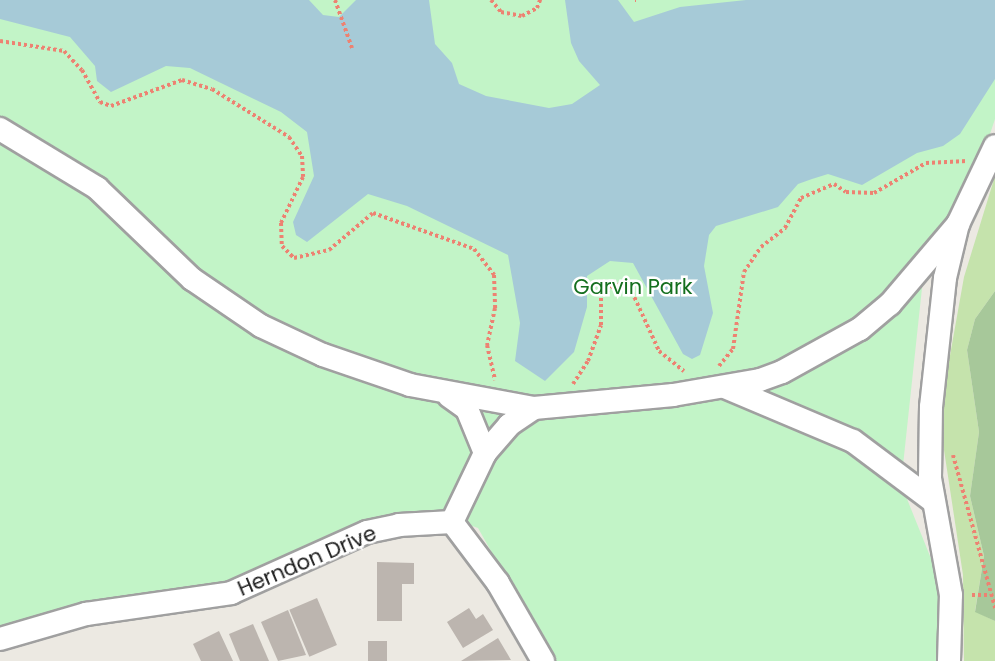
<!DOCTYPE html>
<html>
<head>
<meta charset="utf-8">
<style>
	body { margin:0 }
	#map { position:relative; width:995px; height:661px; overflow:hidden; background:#ece9e2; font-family:Poppins,sans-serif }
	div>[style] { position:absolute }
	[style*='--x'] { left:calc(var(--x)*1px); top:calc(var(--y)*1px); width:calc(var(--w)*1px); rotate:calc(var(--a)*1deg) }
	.grass>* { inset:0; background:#c5e3ac }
	.forest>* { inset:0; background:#a7c89a }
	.park>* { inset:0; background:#c2f4c7 }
	.water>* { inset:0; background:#a6cad7 }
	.building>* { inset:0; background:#bcb5af; transform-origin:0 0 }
	.path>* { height:4px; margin-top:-2px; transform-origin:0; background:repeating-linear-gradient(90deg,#ed8272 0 3px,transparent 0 6px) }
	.roads { filter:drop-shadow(2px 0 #a0a0a0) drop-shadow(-2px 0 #a0a0a0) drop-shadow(0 2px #a0a0a0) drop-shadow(0 -2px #a0a0a0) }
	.minor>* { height:22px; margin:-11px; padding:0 11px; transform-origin:11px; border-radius:11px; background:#fff }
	span { translate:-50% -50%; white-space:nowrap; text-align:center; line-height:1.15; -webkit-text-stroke:5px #fff; paint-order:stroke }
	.park-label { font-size:21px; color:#146f1e }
	.street-label { font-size:21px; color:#1c1c1c }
</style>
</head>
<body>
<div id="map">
	<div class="grass">
		<i style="clip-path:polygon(995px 176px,995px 291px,975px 319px,967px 350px,979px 432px,970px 496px,984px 556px,975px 611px,995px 621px,995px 661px,964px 661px,963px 575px,939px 417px,964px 277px)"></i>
	</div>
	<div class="forest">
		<i style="clip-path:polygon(995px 291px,995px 621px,975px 612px,984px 556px,970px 496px,979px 432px,967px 350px,975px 319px)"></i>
	</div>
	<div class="park">
		<i style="clip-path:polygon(0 0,995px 0,995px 119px,986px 146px,925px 260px,901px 484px,938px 576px,938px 661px,553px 661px,478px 528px,430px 511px,345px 531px,229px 586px,0 630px)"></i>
	</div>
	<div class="water">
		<i style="clip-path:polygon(0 0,309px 0,323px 15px,339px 17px,356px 0,429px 0,435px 44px,452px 63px,459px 84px,486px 96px,549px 108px,572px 104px,600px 85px,579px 61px,571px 43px,565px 0,618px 0,634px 22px,680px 7px,746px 0,995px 0,995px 79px,960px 134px,943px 146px,917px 153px,862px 185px,828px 174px,812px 179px,798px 184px,778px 207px,716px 226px,709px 235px,704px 266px,713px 313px,700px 355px,692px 359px,683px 354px,633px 263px,610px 261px,587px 276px,587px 307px,574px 352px,545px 381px,515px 361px,520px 323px,508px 255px,407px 206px,368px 194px,307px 242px,296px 235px,293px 222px,314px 176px,307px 132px,281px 112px,190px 68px,166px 66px,111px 92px,97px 81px,95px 66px,70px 37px,0 19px)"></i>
	</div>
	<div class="building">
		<i style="clip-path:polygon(377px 562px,414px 563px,414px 584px,402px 584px,402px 621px,377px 621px)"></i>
		<i style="left:317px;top:598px;width:51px;height:30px;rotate:67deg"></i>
		<i style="clip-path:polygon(469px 608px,476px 619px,483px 614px,493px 630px,463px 648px,447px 622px)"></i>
		<i style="clip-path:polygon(288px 610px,306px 655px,278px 661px,261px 622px)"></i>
		<i style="clip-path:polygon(253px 624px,269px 661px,240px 661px,229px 634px)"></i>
		<i style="clip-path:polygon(219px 631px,233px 661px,201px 661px,193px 644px)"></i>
		<i style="clip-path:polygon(498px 638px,511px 660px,461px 661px)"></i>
		<i style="left:387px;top:641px;width:20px;height:19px;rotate:90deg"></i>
	</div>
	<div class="path">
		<i style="--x:335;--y:0;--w:51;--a:70.5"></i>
		<i style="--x:491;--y:0;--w:16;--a:50"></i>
		<i style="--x:501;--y:12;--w:21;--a:11"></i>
		<i style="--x:522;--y:16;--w:17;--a:-28"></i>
		<i style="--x:537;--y:8;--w:9;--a:-69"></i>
		<i style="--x:635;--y:0;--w:1;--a:0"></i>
		<i style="--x:0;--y:41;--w:65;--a:8.9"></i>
		<i style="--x:64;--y:51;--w:26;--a:47"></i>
		<i style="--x:82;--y:70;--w:37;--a:61"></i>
		<i style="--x:100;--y:102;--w:12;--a:20"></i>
		<i style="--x:111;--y:106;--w:76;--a:-20.1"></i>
		<i style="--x:182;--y:80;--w:31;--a:17"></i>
		<i style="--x:212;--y:89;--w:91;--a:31.9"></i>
		<i style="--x:289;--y:137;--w:23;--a:56"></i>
		<i style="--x:302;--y:156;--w:21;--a:87"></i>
		<i style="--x:303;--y:177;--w:51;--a:115.6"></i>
		<i style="--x:281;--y:223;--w:23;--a:88"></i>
		<i style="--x:282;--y:246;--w:17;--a:45"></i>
		<i style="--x:294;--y:258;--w:36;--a:-13"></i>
		<i style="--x:329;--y:250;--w:57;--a:-40.1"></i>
		<i style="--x:373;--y:213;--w:107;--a:19.6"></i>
		<i style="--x:474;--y:249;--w:33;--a:52"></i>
		<i style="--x:494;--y:275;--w:33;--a:88"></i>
		<i style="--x:495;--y:308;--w:38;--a:102"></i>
		<i style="--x:487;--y:345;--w:36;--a:77"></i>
		<i style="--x:719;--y:366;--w:22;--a:-51"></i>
		<i style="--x:733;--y:349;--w:78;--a:-81.9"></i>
		<i style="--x:744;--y:272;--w:30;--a:-56"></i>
		<i style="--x:761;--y:247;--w:31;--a:-38"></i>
		<i style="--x:785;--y:228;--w:34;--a:-62"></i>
		<i style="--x:801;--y:198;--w:36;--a:-23"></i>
		<i style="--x:834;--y:184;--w:14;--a:34"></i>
		<i style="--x:846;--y:192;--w:28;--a:2"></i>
		<i style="--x:874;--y:193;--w:60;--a:-30"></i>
		<i style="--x:926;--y:163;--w:41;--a:-2.8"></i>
		<i style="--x:573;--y:384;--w:27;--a:-57"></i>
		<i style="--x:588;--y:361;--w:38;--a:-70"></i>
		<i style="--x:601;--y:325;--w:30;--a:-90"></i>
		<i style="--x:601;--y:295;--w:19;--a:-35"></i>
		<i style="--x:617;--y:284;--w:17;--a:28"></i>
		<i style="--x:632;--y:292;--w:65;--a:65.4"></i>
		<i style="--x:659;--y:351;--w:32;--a:39"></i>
		<i style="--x:953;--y:455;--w:159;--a:74.6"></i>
		<i style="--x:972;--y:595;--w:17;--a:0"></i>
	</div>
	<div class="roads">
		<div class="minor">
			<i style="--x:0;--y:129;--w:114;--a:31.3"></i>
			<i style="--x:97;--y:188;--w:132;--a:43.8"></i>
			<i style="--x:192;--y:279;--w:83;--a:34.3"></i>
			<i style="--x:261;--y:326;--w:68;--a:25.1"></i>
			<i style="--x:323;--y:355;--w:92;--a:19"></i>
			<i style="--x:410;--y:385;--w:126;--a:10.5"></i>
			<i style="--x:534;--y:408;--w:140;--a:-5.3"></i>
			<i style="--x:673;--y:395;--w:88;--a:-9.8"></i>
			<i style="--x:760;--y:380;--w:23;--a:-20"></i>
			<i style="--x:782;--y:372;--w:89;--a:-28.9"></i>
			<i style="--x:860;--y:329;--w:39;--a:-40"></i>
			<i style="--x:890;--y:304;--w:105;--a:-49.6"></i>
			<i style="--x:725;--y:387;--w:139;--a:22.9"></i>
			<i style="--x:853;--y:441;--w:100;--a:36.9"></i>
			<i style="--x:449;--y:396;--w:22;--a:36"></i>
			<i style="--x:467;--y:409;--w:48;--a:67.8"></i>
			<i style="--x:452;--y:522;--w:76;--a:53"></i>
			<i style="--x:498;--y:583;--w:90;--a:60"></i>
			<i style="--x:452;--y:522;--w:76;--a:-64.4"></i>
			<i style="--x:485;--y:453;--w:37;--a:-49"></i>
			<i style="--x:509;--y:425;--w:30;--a:-34"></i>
			<i style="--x:0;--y:639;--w:90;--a:-16.2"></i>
			<i style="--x:86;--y:614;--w:147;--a:-8.2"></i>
			<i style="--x:231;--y:593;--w:149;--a:-24.2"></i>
			<i style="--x:367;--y:532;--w:33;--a:-12"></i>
			<i style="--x:399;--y:525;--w:53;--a:-3.2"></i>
			<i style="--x:949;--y:661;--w:66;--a:-88.3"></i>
			<i style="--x:951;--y:595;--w:119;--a:-100.2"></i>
			<i style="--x:930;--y:478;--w:71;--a:-89.2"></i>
			<i style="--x:931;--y:407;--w:130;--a:-83.8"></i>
			<i style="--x:945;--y:278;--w:56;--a:-76.5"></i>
			<i style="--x:958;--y:224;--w:86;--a:-64.6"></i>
		</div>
	</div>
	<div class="park-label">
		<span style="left:633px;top:287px">Garvin Park</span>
	</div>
	<div class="street-label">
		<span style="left:307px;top:561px;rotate:-23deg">Herndon Drive</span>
	</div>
</div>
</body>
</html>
